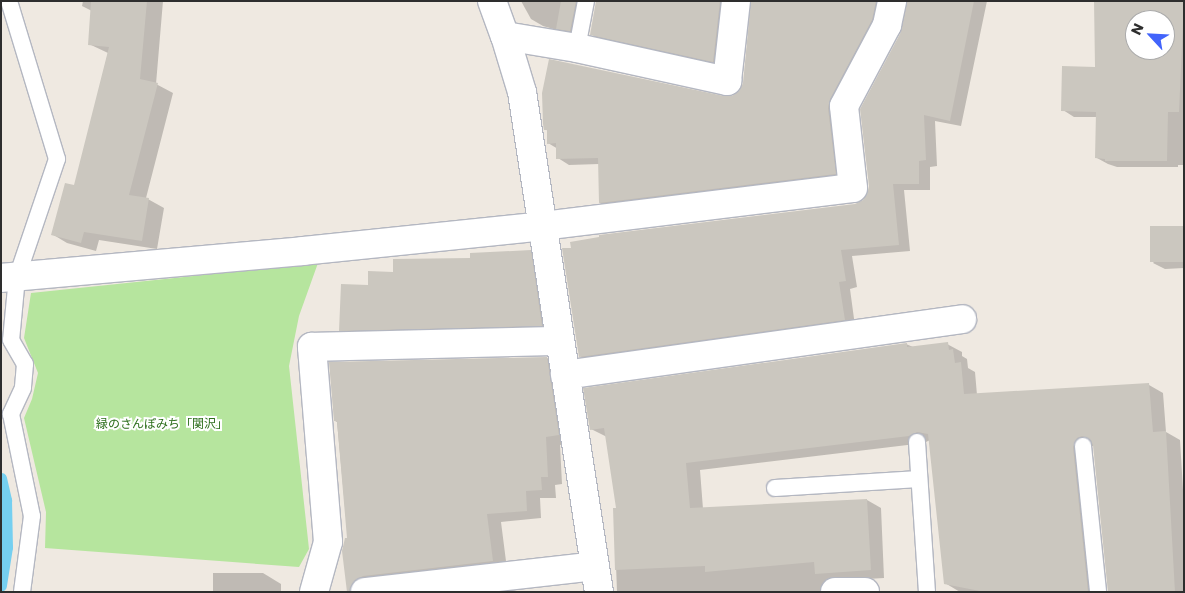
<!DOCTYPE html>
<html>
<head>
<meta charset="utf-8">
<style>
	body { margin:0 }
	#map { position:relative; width:1185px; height:593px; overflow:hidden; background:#efe9e1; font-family:Poppins,"Noto Sans JP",sans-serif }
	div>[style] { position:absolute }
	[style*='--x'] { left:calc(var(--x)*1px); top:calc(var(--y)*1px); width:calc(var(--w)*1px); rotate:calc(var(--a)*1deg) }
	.green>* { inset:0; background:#b6e59e }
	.shadow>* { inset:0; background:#0003 }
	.stream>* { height:11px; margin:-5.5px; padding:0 5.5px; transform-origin:5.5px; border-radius:5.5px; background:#75cff0 }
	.building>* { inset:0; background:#cbc7bf; transform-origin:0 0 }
	.roads { filter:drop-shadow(1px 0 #b4b7c1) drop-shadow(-1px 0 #b4b7c1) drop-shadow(0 1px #b4b7c1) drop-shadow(0 -1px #b4b7c1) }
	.service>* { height:16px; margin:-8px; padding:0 8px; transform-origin:8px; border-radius:8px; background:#fff }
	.minor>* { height:28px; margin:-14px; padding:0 14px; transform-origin:14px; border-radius:14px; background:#fff }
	span { translate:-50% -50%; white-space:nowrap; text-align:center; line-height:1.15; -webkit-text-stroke:4px #fff; paint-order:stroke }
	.park-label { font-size:12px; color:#2c6e1b }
	.frame { position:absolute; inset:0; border:2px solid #2e2e2e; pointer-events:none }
	.north { position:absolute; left:1125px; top:10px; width:50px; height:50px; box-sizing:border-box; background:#fff; border:1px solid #ababab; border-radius:50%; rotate:295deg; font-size:14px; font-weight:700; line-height:20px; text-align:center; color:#2e2e2e }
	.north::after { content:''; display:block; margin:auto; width:18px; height:22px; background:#4264fb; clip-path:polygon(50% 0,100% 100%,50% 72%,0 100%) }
</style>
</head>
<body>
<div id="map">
	<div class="green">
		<i style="clip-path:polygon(318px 263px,299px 316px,289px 366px,309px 549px,299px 567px,45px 548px,46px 512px,24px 418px,32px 399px,38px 373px,24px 338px,31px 293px)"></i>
	</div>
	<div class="shadow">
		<i style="clip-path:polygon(83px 1px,163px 1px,156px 84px,173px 93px,146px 198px,164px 208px,157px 249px,99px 240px,96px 251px,67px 243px,52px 234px,75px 187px,108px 53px,89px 44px,92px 11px,82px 6px)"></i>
		<i style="clip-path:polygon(521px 1px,591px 1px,581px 37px,543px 26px,531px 19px)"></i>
		<i style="clip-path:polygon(597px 1px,734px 1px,725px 68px,602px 41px,591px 34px)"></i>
		<i style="clip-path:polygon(751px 1px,890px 1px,841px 105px,847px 180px,611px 209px,600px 203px,599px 164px,569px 165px,558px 158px,558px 149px,548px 143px,548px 131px,545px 129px,732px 97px,740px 92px,744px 83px)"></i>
		<i style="clip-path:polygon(907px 1px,987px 1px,961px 126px,935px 121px,937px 166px,930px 167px,930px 190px,904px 190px,910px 251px,852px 256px,857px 287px,850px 289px,855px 326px,591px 363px,580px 356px,864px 201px,869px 194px)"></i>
		<i style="clip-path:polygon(evenodd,1095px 1px,1184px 1px,1184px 165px,1178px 165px,1178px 167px,1117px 167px,1108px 164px,1097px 158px,1097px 117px,1074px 117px,1063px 110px,1096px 68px,1095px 1px,1135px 20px,1165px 20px,1165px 50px,1135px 50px,1135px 20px)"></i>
		<i style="clip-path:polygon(1184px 227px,1184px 268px,1165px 269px,1153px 263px)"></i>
		<i style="clip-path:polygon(530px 251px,543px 259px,555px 333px,353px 337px,340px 330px,369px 286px,472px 259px)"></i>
		<i style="clip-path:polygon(906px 344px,913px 347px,947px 344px,962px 352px,962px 356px,967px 359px,968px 368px,975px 372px,977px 395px,1149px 385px,1163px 393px,1166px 432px,1180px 440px,1184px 506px,1184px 592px,1109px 592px,1094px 445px,1088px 450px,1101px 592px,960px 592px,945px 583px,930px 440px,924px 443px,700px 470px,703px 509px,867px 500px,881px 508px,884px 578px,867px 579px,836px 592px,617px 592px,614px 510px,618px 509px,607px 437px,591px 429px)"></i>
		<i style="clip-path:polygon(547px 358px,561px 367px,573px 443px,560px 445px,562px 484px,555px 485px,556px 498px,540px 498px,541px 518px,501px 522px,507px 569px,366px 592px,349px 592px,348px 539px,337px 422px,335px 421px)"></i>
		<i style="clip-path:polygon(213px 573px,263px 573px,281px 584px,281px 592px,213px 592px)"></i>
	</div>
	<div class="stream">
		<i style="--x:1;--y:478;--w:23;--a:77"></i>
		<i style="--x:6;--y:500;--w:47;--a:88.8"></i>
		<i style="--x:7;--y:547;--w:39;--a:99"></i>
	</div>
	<div class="building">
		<i style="clip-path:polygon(91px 1px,147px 1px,140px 79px,158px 83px,129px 195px,149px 198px,142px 241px,84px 232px,81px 243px,51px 235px,65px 183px,74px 185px,109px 47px,88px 45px)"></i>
		<i style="clip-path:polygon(561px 1px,576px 1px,570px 31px,556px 29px)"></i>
		<i style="clip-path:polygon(596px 1px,720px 1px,713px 62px,590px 35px)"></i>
		<i style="clip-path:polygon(751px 1px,876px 1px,872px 20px,830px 99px,828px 108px,836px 174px,599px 203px,598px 158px,556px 159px,556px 143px,547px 144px,547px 130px,544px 130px,543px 124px,542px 93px,549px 59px,724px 96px,732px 96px,739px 91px,743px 83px)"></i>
		<i style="clip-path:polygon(907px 1px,974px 1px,950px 121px,924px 115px,926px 160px,919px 161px,919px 184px,893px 184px,899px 245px,841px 250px,846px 281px,839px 282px,845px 320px,579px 357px,562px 248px,571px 248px,570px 242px,599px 237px,599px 235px,855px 204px,863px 200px,867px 194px,869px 186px,860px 109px,901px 32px)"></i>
		<i style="clip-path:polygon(evenodd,1094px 1px,1184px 1px,1179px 112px,1168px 112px,1167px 161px,1105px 161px,1105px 159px,1095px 158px,1096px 112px,1061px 111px,1062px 66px,1095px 67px,1094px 1px,1135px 20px,1165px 20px,1165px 50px,1135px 50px,1135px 20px)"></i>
		<i style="left:1184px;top:226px;width:36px;height:34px;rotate:90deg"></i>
		<i style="clip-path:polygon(531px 250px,542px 326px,339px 331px,341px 284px,368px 285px,368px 271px,393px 272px,393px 259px,470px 258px,470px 253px)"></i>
		<i style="clip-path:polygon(948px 342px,949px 350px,953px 349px,955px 363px,961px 362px,964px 394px,1149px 383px,1153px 432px,1166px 431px,1175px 592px,1108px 592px,1093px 445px,1091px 440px,1082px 436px,1077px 438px,1073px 447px,1088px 592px,985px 592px,944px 584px,928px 434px,917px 432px,909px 436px,686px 463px,690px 508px,867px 499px,871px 570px,815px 574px,814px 562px,705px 572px,705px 566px,615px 570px,613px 508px,616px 508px,604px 428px,590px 430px,583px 388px,907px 343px,907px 347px)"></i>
		<i style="clip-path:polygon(547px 357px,559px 435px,546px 437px,548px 477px,541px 477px,542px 490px,526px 491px,527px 511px,487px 514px,493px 561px,363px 576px,355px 580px,350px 592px,347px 592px,342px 551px,345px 538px,347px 538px,337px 421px,334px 421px,329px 362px)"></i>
	</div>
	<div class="roads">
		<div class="service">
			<i style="--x:9;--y:1;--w:165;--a:73.1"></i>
			<i style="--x:57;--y:159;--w:125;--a:108.7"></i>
			<i style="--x:17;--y:277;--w:63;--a:95.4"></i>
			<i style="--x:11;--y:340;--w:28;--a:60"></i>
			<i style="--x:25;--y:364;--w:24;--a:95"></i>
			<i style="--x:23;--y:388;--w:29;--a:115"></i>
			<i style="--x:11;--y:414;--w:104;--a:78.4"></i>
			<i style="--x:32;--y:516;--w:77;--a:97.5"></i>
			<i style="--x:577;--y:48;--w:48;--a:-79.2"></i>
			<i style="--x:917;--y:442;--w:150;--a:86.2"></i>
			<i style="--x:1083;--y:446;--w:147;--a:84.1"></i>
			<i style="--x:775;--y:488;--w:144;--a:-3.6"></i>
		</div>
		<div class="minor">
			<i style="--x:492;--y:1;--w:37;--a:70"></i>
			<i style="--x:505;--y:36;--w:59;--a:73.1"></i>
			<i style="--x:522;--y:92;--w:506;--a:81.25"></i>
			<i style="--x:505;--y:36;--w:73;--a:9.5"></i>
			<i style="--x:577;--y:48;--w:154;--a:12.4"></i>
			<i style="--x:727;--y:81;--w:81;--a:-83.6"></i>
			<i style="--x:1;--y:278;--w:303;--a:-5.1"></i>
			<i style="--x:303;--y:251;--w:241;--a:-5.9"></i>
			<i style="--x:543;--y:226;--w:312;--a:-7"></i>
			<i style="--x:853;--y:188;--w:82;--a:-96.3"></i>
			<i style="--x:844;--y:106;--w:92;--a:-62"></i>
			<i style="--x:887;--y:25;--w:25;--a:-78"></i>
			<i style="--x:565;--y:375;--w:401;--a:-8"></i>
			<i style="--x:314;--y:592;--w:52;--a:-74.4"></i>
			<i style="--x:328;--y:542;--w:196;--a:-94.7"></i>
			<i style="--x:312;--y:347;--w:248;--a:-1.4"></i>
			<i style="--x:365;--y:592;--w:231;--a:-6.4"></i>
			<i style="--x:835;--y:592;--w:30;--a:0"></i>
		</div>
	</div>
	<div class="park-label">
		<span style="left:162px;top:424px">緑のさんぽみち「関沢」</span>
	</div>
	<div class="frame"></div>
	<div class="north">N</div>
</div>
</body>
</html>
